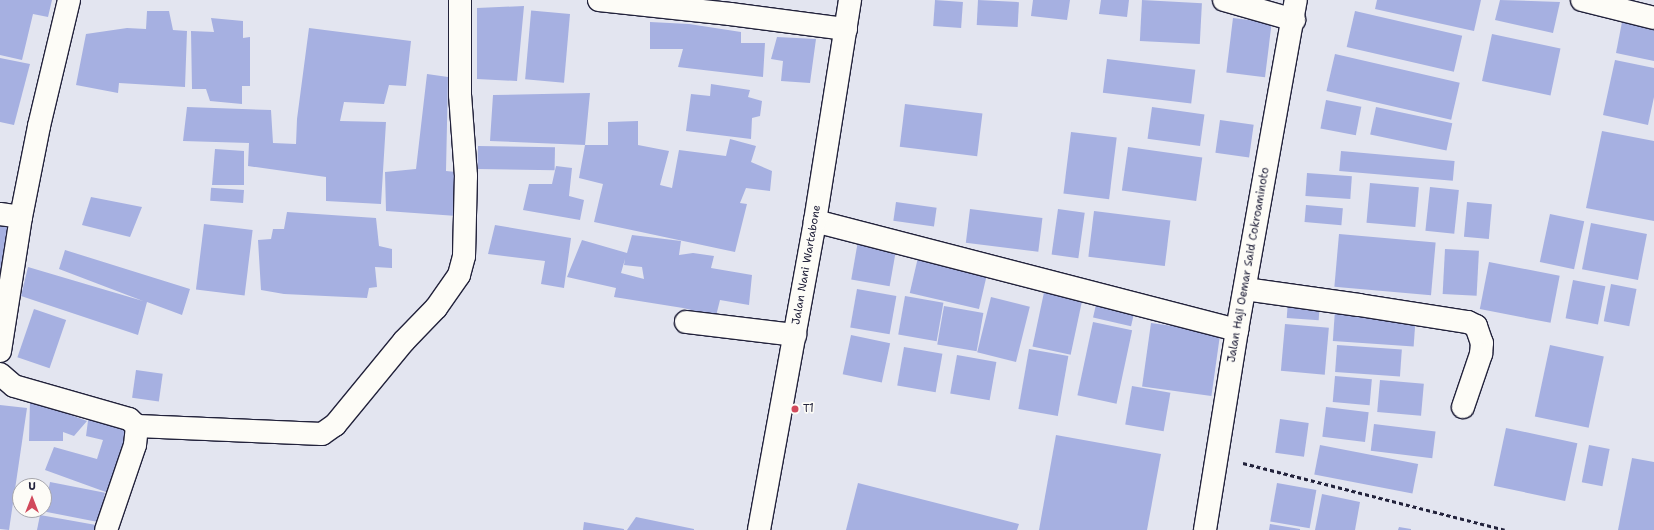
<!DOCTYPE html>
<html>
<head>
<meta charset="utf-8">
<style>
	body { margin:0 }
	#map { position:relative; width:1654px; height:530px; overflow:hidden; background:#e3e5f0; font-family:"Shantell Sans",sans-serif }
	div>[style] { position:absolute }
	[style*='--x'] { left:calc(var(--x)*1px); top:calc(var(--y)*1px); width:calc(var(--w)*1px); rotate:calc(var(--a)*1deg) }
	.building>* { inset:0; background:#a6b0e1; transform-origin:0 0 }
	.path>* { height:2.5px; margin-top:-1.25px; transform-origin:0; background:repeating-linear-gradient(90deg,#22223b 0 4px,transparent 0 7px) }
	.roads { filter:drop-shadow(1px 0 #22223b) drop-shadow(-1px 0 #22223b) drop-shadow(0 1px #22223b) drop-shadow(0 -1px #22223b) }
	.minor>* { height:22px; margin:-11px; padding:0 11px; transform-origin:11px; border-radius:11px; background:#fdfcf7 }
	.primary>* { height:22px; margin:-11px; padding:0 11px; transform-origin:11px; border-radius:11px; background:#fdfcf7 }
	.dots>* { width:11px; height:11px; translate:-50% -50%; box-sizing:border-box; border:2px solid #fdfcf7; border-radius:50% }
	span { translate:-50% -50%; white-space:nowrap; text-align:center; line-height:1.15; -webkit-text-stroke:3.5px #fdfcf7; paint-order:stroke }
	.street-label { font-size:11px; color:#22223b }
	.poi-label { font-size:11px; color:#22223b }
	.left { translate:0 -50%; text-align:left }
	.north { position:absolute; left:12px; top:478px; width:40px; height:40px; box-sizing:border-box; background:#fdfcf7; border:1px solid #a5a5ac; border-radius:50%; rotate:0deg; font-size:11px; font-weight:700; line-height:16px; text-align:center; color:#22223b }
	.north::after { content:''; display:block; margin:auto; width:14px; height:18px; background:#d1495b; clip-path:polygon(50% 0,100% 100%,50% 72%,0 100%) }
</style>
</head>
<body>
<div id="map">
	<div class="building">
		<i style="clip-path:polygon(0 0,52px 0,48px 17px,33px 14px,22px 60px,0 55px)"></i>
		<i style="left:935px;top:0;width:28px;height:26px;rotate:4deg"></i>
		<i style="left:978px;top:0;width:41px;height:25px;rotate:3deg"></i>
		<i style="clip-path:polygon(1033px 0,1070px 0,1067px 20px,1031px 16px)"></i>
		<i style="clip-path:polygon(1101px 0,1129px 0,1127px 17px,1099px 14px)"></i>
		<i style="left:1142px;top:0;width:60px;height:41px;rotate:3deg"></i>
		<i style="clip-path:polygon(1377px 0,1481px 0,1474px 31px,1375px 9px)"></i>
		<i style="clip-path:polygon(1500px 0,1560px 2px,1553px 33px,1495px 20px)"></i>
		<i style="clip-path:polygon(524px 6px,517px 81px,477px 79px,477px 8px)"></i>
		<i style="clip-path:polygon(147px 11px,169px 11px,173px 30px,187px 31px,185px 87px,119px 83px,118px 93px,76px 85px,86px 34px,127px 28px,146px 29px)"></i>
		<i style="left:1355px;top:11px;width:110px;height:37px;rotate:13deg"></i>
		<i style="left:570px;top:14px;width:69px;height:39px;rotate:95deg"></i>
		<i style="clip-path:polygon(211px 18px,243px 21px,243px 38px,250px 37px,250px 86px,242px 86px,242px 104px,210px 101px,206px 89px,192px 89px,191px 31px,214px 32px)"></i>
		<i style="left:1233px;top:18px;width:39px;height:55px;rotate:7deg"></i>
		<i style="clip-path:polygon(650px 22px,689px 24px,741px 32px,741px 43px,765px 43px,763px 77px,678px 67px,683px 49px,650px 49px)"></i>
		<i style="clip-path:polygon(1622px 22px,1654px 29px,1654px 61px,1616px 53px)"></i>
		<i style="clip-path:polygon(309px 28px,411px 41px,406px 86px,389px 85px,384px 104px,344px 102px,340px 121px,386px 122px,381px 204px,326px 201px,326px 177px,248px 166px,249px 143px,183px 141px,187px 107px,271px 110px,273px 143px,296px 144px,297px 119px)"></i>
		<i style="left:1492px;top:34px;width:70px;height:48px;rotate:12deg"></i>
		<i style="clip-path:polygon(777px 37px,816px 39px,810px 83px,781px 81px,783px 61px,771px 59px)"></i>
		<i style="left:1335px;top:54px;width:128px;height:38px;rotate:13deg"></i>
		<i style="clip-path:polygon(0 58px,30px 64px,14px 125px,0 122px)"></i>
		<i style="left:1107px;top:59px;width:89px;height:34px;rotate:7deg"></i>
		<i style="clip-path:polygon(1615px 60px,1654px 68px,1654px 97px,1648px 125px,1603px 115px)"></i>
		<i style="clip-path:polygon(427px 74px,448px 77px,446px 171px,456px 172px,457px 216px,386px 211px,385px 172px,416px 169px)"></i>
		<i style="clip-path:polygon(711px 84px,750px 90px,748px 97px,762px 101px,760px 116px,752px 118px,751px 139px,686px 131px,691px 94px,710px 96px)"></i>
		<i style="clip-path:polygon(590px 93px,585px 145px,608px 145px,608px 122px,638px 121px,638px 145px,669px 151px,660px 185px,672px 188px,679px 150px,726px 156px,730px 139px,756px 146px,751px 162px,772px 171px,770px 191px,746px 188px,740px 203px,747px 204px,735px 252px,594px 222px,603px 184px,579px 178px,585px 145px,490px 141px,493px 95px)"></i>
		<i style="left:1326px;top:100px;width:36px;height:29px;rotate:11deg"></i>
		<i style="left:905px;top:104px;width:78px;height:43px;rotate:7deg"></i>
		<i style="left:1152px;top:107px;width:53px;height:32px;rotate:8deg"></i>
		<i style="left:1376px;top:107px;width:78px;height:28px;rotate:12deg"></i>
		<i style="left:1220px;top:120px;width:34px;height:33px;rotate:8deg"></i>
		<i style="clip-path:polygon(1602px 131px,1654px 141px,1654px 221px,1586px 208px)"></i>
		<i style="left:1071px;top:132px;width:46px;height:62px;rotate:7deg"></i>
		<i style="left:478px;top:146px;width:77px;height:23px;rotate:1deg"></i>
		<i style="left:1128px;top:147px;width:75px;height:44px;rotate:8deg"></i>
		<i style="clip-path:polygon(215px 149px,244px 151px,244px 185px,212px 185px)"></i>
		<i style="left:1341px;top:151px;width:114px;height:20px;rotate:5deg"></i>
		<i style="clip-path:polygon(556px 166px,572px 168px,569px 196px,584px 200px,580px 220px,523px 210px,529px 184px,552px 184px)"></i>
		<i style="left:1307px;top:173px;width:45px;height:23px;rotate:4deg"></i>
		<i style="left:1370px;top:183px;width:49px;height:40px;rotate:5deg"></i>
		<i style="left:1430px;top:187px;width:29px;height:44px;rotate:6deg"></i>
		<i style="left:244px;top:190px;width:13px;height:33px;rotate:94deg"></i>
		<i style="clip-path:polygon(91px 197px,142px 207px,130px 237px,82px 225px)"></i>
		<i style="left:896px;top:202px;width:41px;height:19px;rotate:8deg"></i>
		<i style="left:1467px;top:202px;width:25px;height:35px;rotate:5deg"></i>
		<i style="left:1306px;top:205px;width:37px;height:17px;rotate:5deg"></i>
		<i style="left:970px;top:209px;width:73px;height:34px;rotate:7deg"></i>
		<i style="left:1058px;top:209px;width:27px;height:46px;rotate:8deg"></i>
		<i style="left:1094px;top:211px;width:77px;height:46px;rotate:7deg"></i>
		<i style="clip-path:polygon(287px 212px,376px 218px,379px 246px,392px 249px,392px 268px,375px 267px,377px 287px,369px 288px,367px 298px,284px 294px,261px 290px,258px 240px,271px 239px,273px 229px,284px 229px)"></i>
		<i style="left:1550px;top:214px;width:35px;height:49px;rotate:12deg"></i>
		<i style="left:1591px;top:223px;width:57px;height:47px;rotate:11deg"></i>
		<i style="clip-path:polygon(0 224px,15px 227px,0 282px)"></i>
		<i style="left:204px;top:224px;width:49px;height:66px;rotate:7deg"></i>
		<i style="clip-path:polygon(495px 225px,571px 238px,564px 288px,541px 284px,545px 261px,488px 254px)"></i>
		<i style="left:1339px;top:234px;width:97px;height:53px;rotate:5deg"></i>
		<i style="clip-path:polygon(evenodd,632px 235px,681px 241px,679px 255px,693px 253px,714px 256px,711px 268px,752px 275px,749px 305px,720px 300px,716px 316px,683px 308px,614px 297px,616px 288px,567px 277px,582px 240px,627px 253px,632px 235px,625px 259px,624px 265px,642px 267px,644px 279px,621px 273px,625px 259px)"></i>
		<i style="left:858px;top:241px;width:39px;height:39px;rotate:10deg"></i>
		<i style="left:1445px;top:249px;width:34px;height:45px;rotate:3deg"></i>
		<i style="clip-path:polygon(65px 250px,190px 289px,182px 315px,147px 302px,138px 335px,21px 296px,28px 267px,143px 301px,59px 269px)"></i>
		<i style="left:919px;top:253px;width:71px;height:41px;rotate:13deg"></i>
		<i style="left:1489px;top:262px;width:72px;height:48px;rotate:11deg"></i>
		<i style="left:1573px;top:280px;width:33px;height:39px;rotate:11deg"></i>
		<i style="left:1046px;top:283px;width:39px;height:65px;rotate:12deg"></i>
		<i style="left:1611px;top:284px;width:26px;height:38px;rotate:11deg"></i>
		<i style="left:857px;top:289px;width:40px;height:39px;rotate:10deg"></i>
		<i style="left:905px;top:296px;width:39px;height:39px;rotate:10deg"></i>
		<i style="left:1098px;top:296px;width:39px;height:22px;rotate:13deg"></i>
		<i style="left:991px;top:297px;width:40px;height:57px;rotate:14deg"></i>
		<i style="left:1288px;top:300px;width:32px;height:18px;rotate:4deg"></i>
		<i style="left:944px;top:306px;width:40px;height:39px;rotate:10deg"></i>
		<i style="left:34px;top:309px;width:34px;height:51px;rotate:19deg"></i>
		<i style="left:1335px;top:310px;width:81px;height:31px;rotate:4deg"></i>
		<i style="left:1093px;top:322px;width:40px;height:75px;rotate:12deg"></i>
		<i style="left:1151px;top:323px;width:70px;height:64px;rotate:8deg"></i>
		<i style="left:1285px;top:324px;width:44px;height:47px;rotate:5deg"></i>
		<i style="left:851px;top:335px;width:40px;height:40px;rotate:12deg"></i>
		<i style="left:1337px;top:345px;width:65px;height:27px;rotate:4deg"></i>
		<i style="left:1550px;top:345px;width:55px;height:73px;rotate:12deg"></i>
		<i style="left:904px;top:347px;width:39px;height:39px;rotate:10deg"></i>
		<i style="left:1029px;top:349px;width:40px;height:61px;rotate:10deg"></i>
		<i style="left:957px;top:355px;width:40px;height:39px;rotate:10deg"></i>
		<i style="left:136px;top:370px;width:27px;height:28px;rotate:8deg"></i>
		<i style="left:1335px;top:376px;width:37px;height:26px;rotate:5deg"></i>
		<i style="left:1380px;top:380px;width:44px;height:32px;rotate:5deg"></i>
		<i style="left:1132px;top:386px;width:39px;height:39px;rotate:10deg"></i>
		<i style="clip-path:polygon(30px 400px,87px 421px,74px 436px,63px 432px,63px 441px,29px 441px)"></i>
		<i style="clip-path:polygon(0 405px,27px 408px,9px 530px,0 529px)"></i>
		<i style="left:1326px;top:407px;width:43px;height:30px;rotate:7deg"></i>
		<i style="clip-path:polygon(89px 413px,133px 428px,114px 495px,45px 470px,54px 447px,97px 459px,103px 440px,86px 436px)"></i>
		<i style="left:1280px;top:419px;width:29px;height:34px;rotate:8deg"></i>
		<i style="left:1374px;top:424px;width:62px;height:27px;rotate:7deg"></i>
		<i style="left:1506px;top:428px;width:73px;height:59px;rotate:12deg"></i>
		<i style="clip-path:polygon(1056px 435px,1161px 454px,1147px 530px,1039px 530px)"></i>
		<i style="left:1320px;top:445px;width:100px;height:30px;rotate:11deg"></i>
		<i style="left:1589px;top:445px;width:21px;height:38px;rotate:11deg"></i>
		<i style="clip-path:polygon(1632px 458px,1654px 462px,1654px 530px,1618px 530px)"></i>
		<i style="left:50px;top:482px;width:56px;height:30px;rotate:11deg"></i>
		<i style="clip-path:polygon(858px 483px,1019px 524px,1017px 530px,846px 530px)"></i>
		<i style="left:1277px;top:483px;width:40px;height:39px;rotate:10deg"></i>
		<i style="clip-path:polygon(1322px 494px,1360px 502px,1355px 530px,1315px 530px)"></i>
		<i style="clip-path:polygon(40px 515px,96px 525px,95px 530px,37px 530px)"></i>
		<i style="clip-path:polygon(636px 517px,694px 529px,694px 530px,627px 530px)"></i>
		<i style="clip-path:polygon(584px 522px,624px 529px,624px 530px,583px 530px)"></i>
		<i style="clip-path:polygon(1270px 524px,1300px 529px,1300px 530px,1269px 530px)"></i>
		<i style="clip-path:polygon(1399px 527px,1411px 529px,1411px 530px,1398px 530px)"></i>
	</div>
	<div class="path">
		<i style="--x:1243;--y:463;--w:270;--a:14.3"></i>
	</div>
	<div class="roads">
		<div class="minor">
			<i style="--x:599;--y:0;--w:132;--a:6.1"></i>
			<i style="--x:730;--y:14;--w:117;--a:7.4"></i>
			<i style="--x:1224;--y:0;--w:73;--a:15.9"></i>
			<i style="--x:1582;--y:0;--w:74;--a:14"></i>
			<i style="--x:0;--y:214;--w:21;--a:8"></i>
			<i style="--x:21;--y:217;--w:93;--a:-78.8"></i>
			<i style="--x:39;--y:126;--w:130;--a:-76.6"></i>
			<i style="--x:815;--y:221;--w:436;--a:14.5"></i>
			<i style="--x:1245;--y:289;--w:115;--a:8"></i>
			<i style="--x:1359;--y:305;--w:110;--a:8.9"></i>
			<i style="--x:1468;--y:322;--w:9;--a:27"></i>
			<i style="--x:1476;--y:326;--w:18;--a:71"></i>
			<i style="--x:1482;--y:343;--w:11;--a:95"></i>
			<i style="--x:1481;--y:354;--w:56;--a:108.8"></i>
			<i style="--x:686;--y:322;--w:110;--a:6.8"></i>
			<i style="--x:0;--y:351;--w:136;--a:-81.1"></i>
			<i style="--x:0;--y:374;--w:18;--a:41"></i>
			<i style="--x:14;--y:386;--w:120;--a:16"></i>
			<i style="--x:129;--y:419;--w:11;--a:41"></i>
			<i style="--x:137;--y:426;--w:19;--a:96"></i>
			<i style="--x:135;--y:445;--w:90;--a:108.8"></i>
			<i style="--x:137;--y:426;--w:185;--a:2.5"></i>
			<i style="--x:322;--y:434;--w:16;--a:-35"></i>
			<i style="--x:335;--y:425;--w:109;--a:-50.6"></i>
			<i style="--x:404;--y:341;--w:46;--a:-45.9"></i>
			<i style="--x:436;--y:308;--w:40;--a:-55.1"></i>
			<i style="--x:459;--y:275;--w:20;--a:-75"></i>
			<i style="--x:464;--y:256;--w:80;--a:-88.6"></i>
			<i style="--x:466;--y:176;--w:81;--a:-94.2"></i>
			<i style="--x:460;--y:95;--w:95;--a:-90"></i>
			<i style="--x:1205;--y:530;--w:203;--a:-80.9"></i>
			<i style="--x:1237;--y:330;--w:335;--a:-79.9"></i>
		</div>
		<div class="primary">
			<i style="--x:759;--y:530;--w:314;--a:-79.7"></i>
			<i style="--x:815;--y:221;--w:224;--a:-81"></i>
		</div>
	</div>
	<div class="dots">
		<i style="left:795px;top:409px;background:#d1495b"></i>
	</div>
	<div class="street-label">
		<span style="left:807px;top:265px;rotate:-80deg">Jalan Nani Wartabone</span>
		<span style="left:1249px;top:265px;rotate:-80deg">Jalan Haji Oemar Said Cokroaminoto</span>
	</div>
	<div class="poi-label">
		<span class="left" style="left:803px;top:409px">T1</span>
	</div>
	<div class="north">U</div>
</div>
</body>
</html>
